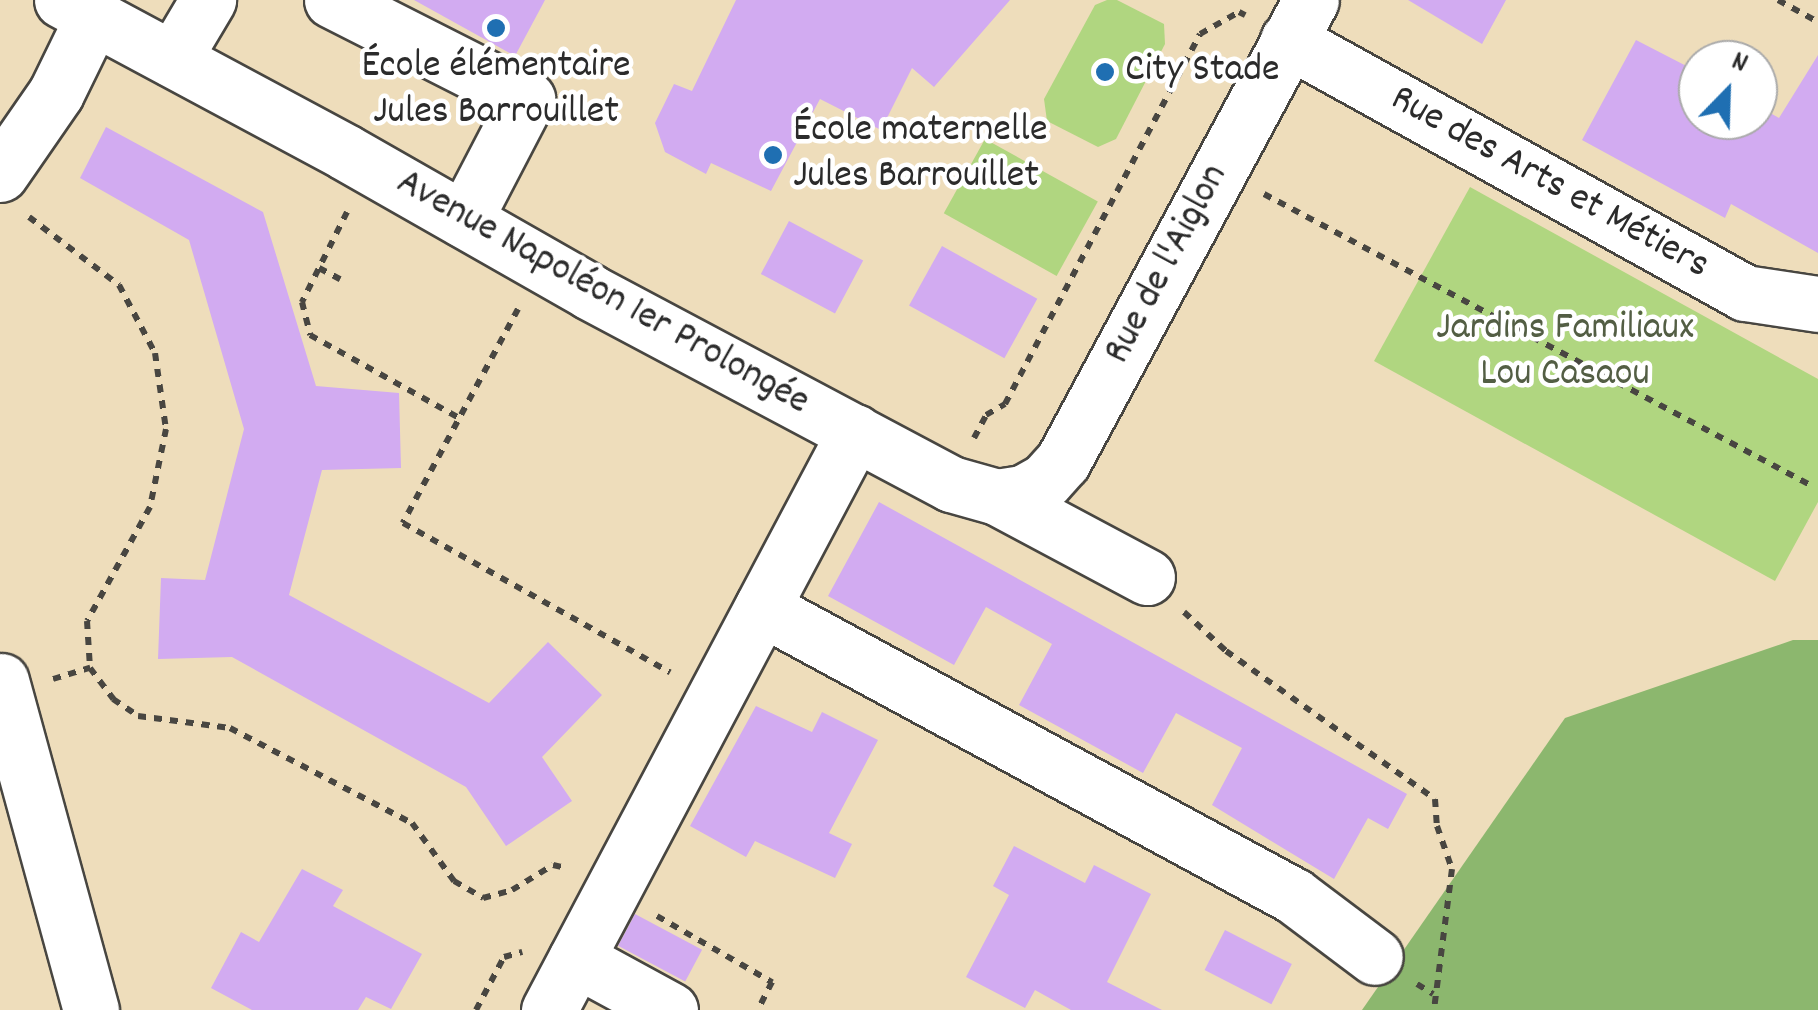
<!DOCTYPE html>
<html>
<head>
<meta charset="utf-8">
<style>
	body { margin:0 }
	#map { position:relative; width:1818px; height:1010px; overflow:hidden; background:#edb; font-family:Dekko,sans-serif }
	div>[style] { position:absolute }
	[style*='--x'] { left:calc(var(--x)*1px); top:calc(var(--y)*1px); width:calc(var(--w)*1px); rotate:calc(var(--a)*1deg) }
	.green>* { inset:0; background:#b0d680; transform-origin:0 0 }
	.forest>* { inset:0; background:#8cb76e }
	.building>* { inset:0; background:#d2abf1; transform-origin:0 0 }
	.path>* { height:6px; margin-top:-3px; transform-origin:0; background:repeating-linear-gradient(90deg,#484641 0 8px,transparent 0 16px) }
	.roads { filter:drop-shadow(2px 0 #484641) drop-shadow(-2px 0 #484641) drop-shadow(0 2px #484641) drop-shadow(0 -2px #484641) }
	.minor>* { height:55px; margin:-27.5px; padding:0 27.5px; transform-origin:27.5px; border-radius:27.5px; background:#fff }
	.dots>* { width:28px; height:28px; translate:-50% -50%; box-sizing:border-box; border:5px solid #fff; border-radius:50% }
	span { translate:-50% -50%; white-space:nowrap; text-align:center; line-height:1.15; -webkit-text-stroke:9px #fff; paint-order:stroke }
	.poi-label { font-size:40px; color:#2b2b2b }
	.left { translate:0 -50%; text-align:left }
	.street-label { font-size:40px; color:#2b2b2b }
	.park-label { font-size:40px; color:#535e44 }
	.north { position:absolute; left:1678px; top:40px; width:100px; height:100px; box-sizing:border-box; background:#fff; border:2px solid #aaa; border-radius:50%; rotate:23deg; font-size:28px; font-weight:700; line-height:40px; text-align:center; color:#2b2b2b }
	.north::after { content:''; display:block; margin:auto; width:35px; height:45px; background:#1f6fb2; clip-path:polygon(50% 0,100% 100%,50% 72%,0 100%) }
</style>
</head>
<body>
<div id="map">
	<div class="green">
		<i style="clip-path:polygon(1107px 0,1117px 0,1164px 24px,1165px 44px,1116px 139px,1098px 147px,1047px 121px,1044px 99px,1095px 5px)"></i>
		<i style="left:985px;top:139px;width:129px;height:85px;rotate:29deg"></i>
		<i style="clip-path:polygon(1470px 187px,1818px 379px,1818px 502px,1775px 581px,1374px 361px)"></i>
	</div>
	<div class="forest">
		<i style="clip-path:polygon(1793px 640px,1818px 640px,1818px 1010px,1362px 1010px,1565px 718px)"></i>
	</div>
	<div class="building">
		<i style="clip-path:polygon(414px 0,545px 0,515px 56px)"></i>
		<i style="clip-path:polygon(736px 0,1010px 0,934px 87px,912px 68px,881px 130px,820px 99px,771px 191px,711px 163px,706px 174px,665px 152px,655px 123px,674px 84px,692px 91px)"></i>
		<i style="clip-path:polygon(1408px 0,1506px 0,1482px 44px)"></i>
		<i style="clip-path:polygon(1636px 40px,1698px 72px,1698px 120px,1758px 120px,1758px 106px,1779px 118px,1818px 55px,1818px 253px,1731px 204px,1725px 218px,1582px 140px)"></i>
		<i style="clip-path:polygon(106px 127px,263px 212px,316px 386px,399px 393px,401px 468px,322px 470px,289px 595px,489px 703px,548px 642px,602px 695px,542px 757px,572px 801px,506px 846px,466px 787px,232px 657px,158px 659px,161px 578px,205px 580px,244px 429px,189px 240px,80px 178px)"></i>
		<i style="left:789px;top:221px;width:84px;height:60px;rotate:28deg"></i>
		<i style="left:942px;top:246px;width:109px;height:68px;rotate:29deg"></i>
		<i style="clip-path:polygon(879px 502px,1407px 794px,1388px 829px,1368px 818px,1334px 879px,1212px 805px,1242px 748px,1176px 713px,1143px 773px,1019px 705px,1052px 644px,986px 607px,954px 665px,828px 596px)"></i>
		<i style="clip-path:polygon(756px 706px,812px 732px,822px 712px,878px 740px,829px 833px,852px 844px,835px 878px,755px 841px,746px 857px,690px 826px)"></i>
		<i style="clip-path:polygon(1014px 846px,1085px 883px,1094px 865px,1151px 894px,1107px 982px,1162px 1010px,1071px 1010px,1035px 990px,1025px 1008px,966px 977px,1009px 895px,993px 886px)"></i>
		<i style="clip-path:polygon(302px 869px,343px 890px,333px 906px,422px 954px,391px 1009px,366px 997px,358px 1010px,252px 1010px,211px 988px,241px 932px,259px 942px)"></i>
		<i style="left:635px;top:914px;width:76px;height:36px;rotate:28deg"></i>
		<i style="left:1225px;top:930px;width:75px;height:45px;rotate:27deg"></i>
	</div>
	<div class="path">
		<i style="--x:1778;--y:0;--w:46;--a:28.8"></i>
		<i style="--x:1264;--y:194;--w:623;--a:28.05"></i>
		<i style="--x:347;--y:212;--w:101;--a:116.6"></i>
		<i style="--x:302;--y:302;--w:34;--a:76"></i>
		<i style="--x:310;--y:335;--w:171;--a:29.1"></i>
		<i style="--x:29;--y:217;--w:113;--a:37.1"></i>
		<i style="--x:119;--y:285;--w:77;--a:62.1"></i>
		<i style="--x:155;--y:353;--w:77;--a:81.8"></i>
		<i style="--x:166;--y:429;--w:80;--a:101.6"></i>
		<i style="--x:150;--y:507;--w:130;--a:118.9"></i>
		<i style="--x:87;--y:621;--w:47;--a:86.3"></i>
		<i style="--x:90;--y:668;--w:39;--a:53"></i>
		<i style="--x:113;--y:699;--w:30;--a:34"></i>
		<i style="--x:138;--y:716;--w:93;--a:7.4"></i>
		<i style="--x:230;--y:728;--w:205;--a:27.6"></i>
		<i style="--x:412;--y:823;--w:72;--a:54.1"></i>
		<i style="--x:454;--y:881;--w:34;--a:30"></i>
		<i style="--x:483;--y:898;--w:30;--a:-15"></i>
		<i style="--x:512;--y:890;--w:48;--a:-31.4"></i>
		<i style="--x:553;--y:865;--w:13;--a:13"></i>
		<i style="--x:319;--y:268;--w:24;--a:28"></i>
		<i style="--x:518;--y:309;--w:243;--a:118.3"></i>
		<i style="--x:403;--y:523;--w:306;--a:29.2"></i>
		<i style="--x:974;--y:438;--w:26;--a:-62"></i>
		<i style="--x:986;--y:415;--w:22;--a:-30"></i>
		<i style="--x:1005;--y:404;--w:418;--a:-62.2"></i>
		<i style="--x:1200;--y:34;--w:45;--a:-29.4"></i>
		<i style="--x:1239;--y:12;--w:7;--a:27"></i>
		<i style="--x:1184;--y:612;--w:57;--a:42.9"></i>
		<i style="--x:1226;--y:651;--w:256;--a:35.3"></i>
		<i style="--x:1435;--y:799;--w:27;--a:86"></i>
		<i style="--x:1437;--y:826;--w:46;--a:70.8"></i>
		<i style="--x:1452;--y:869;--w:142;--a:97.3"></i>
		<i style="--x:53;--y:679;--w:39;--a:-17"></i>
		<i style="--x:657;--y:916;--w:133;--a:29.9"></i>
		<i style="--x:772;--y:982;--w:31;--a:117"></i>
		<i style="--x:1417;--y:984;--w:19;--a:32"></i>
		<i style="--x:476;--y:1010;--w:60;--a:-62.2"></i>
		<i style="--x:504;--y:957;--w:19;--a:-16"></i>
	</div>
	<div class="roads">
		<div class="minor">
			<i style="--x:62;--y:0;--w:321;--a:28.2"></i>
			<i style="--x:345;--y:152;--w:282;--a:29.7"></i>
			<i style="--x:590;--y:292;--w:409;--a:28"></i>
			<i style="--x:951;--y:484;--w:48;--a:15.8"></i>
			<i style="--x:997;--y:497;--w:170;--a:28.1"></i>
			<i style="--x:332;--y:0;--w:219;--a:26.9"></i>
			<i style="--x:527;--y:99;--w:136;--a:117.5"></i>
			<i style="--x:1288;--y:40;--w:522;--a:28.97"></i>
			<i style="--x:1745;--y:293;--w:74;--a:8.6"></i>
			<i style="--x:173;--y:59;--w:69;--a:-59.3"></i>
			<i style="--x:0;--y:174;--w:98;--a:-55.3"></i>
			<i style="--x:56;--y:93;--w:85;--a:-64"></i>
			<i style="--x:997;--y:497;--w:26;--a:-9"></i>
			<i style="--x:1023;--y:493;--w:25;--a:-29"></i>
			<i style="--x:1045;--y:481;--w:27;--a:-48"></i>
			<i style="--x:1063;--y:461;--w:523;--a:-61.72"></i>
			<i style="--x:762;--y:608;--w:605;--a:28.43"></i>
			<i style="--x:1294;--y:896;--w:101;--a:37"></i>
			<i style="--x:1;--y:681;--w:341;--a:74.7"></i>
			<i style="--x:576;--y:959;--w:107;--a:28.5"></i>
			<i style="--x:549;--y:1010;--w:654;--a:-62.1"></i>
		</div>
	</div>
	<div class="dots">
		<i style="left:496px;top:28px;background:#1f6fb2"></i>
		<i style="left:1105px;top:72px;background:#1f6fb2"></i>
		<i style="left:773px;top:155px;background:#1f6fb2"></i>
	</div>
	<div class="poi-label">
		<span style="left:496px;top:91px">École élémentaire<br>Jules Barrouillet</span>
		<span class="left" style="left:1125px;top:72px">City Stade</span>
		<span class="left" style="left:793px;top:155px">École maternelle<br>Jules Barrouillet</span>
	</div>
	<div class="street-label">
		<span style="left:1549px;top:184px;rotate:29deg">Rue des Arts et Métiers</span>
		<span style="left:1168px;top:265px;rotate:-62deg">Rue de l'Aiglon</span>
		<span style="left:602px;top:294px;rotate:29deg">Avenue Napoléon 1er Prolongée</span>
	</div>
	<div class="park-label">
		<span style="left:1565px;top:353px">Jardins Familiaux<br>Lou Casaou</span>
	</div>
	<div class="north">N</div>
</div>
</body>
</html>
